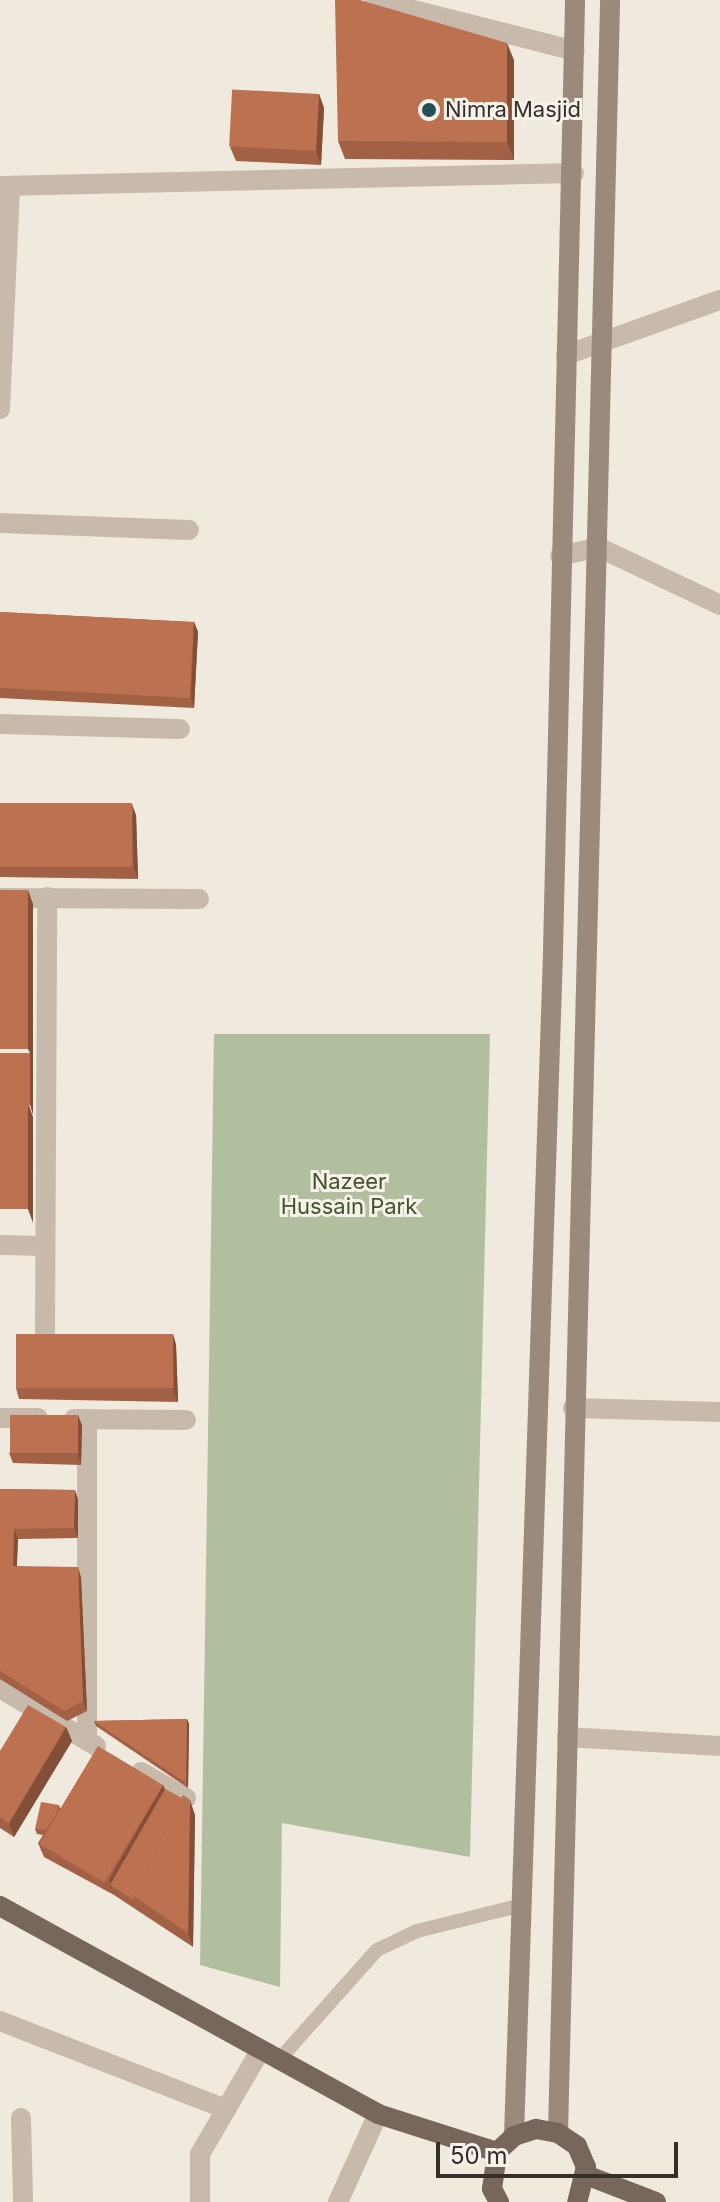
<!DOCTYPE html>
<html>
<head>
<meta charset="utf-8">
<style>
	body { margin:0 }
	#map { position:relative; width:720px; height:2202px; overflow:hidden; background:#f0e9de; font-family:Inter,sans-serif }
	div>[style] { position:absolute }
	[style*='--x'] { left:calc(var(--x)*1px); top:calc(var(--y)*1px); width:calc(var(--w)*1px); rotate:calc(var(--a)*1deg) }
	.green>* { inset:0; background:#b2bf9f }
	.service>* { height:14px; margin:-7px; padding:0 7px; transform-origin:7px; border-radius:7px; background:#c8baab }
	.minor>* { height:20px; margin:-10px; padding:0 10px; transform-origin:10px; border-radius:10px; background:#c8baab }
	.tertiary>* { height:20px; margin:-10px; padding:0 10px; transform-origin:10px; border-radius:10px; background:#c8baab }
	.secondary>* { height:20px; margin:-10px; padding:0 10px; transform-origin:10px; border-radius:10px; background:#9b897c }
	.primary>* { height:20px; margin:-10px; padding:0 10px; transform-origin:10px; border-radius:10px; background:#77665c }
	.wall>* { inset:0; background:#a26145; transform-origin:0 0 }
	.shaded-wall>* { inset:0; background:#844f38 }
	.building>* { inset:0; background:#bc7150; transform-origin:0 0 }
	.dots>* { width:22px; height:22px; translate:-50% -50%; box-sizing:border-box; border:4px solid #f8f3ea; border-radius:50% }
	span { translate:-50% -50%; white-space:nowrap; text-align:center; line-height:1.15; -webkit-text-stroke:6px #f8f3ea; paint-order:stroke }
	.poi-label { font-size:22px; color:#362e29 }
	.left { translate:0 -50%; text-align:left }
	.park-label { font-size:22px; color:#43522f }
	.scale { position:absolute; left:436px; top:2142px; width:242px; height:36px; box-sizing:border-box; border:4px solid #362e29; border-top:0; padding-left:10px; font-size:24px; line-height:28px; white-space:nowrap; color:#362e29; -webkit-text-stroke:6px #f8f3ea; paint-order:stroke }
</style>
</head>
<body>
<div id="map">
	<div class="green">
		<i style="clip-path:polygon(214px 1034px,490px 1034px,470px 1857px,282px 1823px,280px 1987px,200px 1965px)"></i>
	</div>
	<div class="service">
		<i style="--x:278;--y:2061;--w:149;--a:-48.3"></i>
		<i style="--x:377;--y:1950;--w:44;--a:-25.4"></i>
		<i style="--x:417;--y:1931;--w:108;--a:-13.9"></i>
	</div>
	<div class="minor">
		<i style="--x:374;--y:0;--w:207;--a:14.2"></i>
		<i style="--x:0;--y:186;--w:574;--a:-1.3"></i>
		<i style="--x:0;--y:409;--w:223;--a:-87.4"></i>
		<i style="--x:0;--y:523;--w:189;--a:2.1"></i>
		<i style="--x:0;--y:724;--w:180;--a:1.6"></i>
		<i style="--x:0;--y:898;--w:199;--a:0.3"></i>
		<i style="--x:0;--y:1245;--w:45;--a:1.3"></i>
		<i style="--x:45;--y:1332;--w:435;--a:-89.7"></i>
		<i style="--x:573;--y:1408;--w:147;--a:1.6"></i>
		<i style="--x:0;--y:1418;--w:38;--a:0"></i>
		<i style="--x:74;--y:1419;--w:112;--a:0.5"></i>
		<i style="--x:0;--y:1688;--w:112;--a:31.1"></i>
		<i style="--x:567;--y:1737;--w:153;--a:3.4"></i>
		<i style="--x:87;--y:1741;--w:322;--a:-90"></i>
		<i style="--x:141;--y:1772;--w:52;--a:30"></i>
		<i style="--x:0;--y:2021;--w:243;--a:21.3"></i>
		<i style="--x:21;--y:2118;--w:84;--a:88.6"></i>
		<i style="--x:200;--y:2202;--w:48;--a:-90"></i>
		<i style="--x:200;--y:2154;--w:119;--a:-59.8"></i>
		<i style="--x:338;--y:2202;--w:97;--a:-65.6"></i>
	</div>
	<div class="tertiary">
		<i style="--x:566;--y:355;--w:164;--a:-19.7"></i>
		<i style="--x:560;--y:556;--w:39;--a:-13"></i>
		<i style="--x:598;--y:547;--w:135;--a:25.4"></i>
	</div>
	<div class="secondary">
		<i style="--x:558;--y:2133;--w:2134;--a:-88.6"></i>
		<i style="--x:514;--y:2136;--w:1186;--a:-88.11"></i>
		<i style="--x:553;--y:951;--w:951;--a:-88.67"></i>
	</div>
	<div class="primary">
		<i style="--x:0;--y:1906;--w:431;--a:28.8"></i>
		<i style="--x:378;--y:2114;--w:125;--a:17.7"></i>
		<i style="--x:586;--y:2175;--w:75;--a:21.1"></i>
		<i style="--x:499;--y:2202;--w:15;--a:-118"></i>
		<i style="--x:492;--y:2189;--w:37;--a:-82"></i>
		<i style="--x:497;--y:2152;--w:23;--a:-43"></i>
		<i style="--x:514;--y:2136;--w:23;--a:-18"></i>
		<i style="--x:536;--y:2129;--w:22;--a:10"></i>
		<i style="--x:558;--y:2133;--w:23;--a:34"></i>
		<i style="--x:577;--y:2146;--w:23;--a:67"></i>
		<i style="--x:586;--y:2167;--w:36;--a:104"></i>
	</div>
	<div class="wall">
		<i style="clip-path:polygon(514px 60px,514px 160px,345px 159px,338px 141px)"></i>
		<i style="clip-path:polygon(319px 94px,324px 108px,321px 165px,236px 161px,230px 147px)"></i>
		<i style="clip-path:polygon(0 612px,194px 622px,198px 632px,194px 708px,0 698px)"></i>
		<i style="clip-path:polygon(0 803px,136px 815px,138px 879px,0 877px)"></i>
		<i style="left:0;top:890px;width:36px;height:333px;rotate:23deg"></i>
		<i style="clip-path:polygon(173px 1334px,176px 1345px,178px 1402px,19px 1399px,16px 1388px)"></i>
		<i style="clip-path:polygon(82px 1425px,81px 1465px,13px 1463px,9px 1453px)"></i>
		<i style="clip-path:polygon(0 1489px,75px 1490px,78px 1500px,78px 1538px,18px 1539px,17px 1566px,81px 1577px,87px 1711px,67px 1721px,0 1679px)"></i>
		<i style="clip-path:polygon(187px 1719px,189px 1724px,188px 1788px,96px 1726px,94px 1721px)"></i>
		<i style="clip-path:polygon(66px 1727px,72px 1741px,14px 1837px,0 1828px,0 1751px)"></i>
		<i style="clip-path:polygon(163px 1785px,165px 1789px,195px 1815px,193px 1947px,114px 1895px,44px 1857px,38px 1843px,43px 1835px,37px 1834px,35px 1829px,59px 1805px,60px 1808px)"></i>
	</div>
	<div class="shaded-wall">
		<i style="clip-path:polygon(507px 43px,514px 60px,514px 160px,507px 142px)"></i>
		<i style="clip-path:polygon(319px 94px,324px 108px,321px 165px,316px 151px)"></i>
		<i style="clip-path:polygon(194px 622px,198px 632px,194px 708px,191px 698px)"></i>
		<i style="clip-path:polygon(132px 804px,136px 815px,138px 879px,134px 869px)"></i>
		<i style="clip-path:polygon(28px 890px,33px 904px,33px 1115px,30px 1105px,30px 1053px,28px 1049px)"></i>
		<i style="clip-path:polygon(28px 1103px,33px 1117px,33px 1223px,28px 1209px)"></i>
		<i style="clip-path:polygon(173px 1334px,176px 1345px,178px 1402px,174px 1392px)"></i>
		<i style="clip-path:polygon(78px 1415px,82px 1425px,81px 1465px,78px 1455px)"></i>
		<i style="clip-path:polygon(75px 1490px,78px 1500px,78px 1538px,74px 1528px)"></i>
		<i style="clip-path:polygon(14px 1529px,18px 1539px,16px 1576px,13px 1566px)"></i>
		<i style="clip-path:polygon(78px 1567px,81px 1577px,87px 1711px,83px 1701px)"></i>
		<i style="clip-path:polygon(187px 1719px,189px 1724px,188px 1788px,186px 1783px)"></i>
		<i style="clip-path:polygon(66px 1727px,72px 1741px,14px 1837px,9px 1823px)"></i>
		<i style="clip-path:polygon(163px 1785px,169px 1799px,110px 1885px,114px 1895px,109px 1880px)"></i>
		<i style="clip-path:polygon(190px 1800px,195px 1815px,193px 1947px,188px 1933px)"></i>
	</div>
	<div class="building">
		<i style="clip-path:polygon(335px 0,360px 0,507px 43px,507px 142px,338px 141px)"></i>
		<i style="left:319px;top:94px;width:57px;height:87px;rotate:93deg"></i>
		<i style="left:0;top:612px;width:194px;height:76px;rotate:3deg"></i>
		<i style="left:0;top:803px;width:132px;height:64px"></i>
		<i style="left:0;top:890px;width:28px;height:159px"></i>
		<i style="clip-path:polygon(0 1053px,30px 1053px,30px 1105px,28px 1105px,28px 1103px,0 1103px)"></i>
		<i style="left:0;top:1103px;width:28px;height:106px"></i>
		<i style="left:16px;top:1334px;width:157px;height:54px"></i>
		<i style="left:10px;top:1415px;width:68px;height:38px"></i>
		<i style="clip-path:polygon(0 1489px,75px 1490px,74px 1528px,14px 1529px,13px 1566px,78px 1567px,83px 1701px,64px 1711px,0 1671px)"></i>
		<i style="clip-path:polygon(28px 1705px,66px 1727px,9px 1823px,0 1817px,0 1751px)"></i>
		<i style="clip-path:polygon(187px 1719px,186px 1783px,94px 1721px)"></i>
		<i style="left:98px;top:1746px;width:76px;height:114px;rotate:31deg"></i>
		<i style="clip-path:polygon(165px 1789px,182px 1798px,133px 1896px,134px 1900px,110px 1885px)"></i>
		<i style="clip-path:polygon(183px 1795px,190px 1800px,188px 1933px,133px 1896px)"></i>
		<i style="clip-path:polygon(41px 1802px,59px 1805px,57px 1812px,46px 1830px,35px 1829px)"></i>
	</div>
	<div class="dots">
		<i style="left:429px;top:110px;background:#224e54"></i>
	</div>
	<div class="poi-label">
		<span class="left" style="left:445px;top:110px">Nimra Masjid</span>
	</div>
	<div class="park-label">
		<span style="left:349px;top:1194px">Nazeer<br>Hussain Park</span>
	</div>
	<div class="scale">50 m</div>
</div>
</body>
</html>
